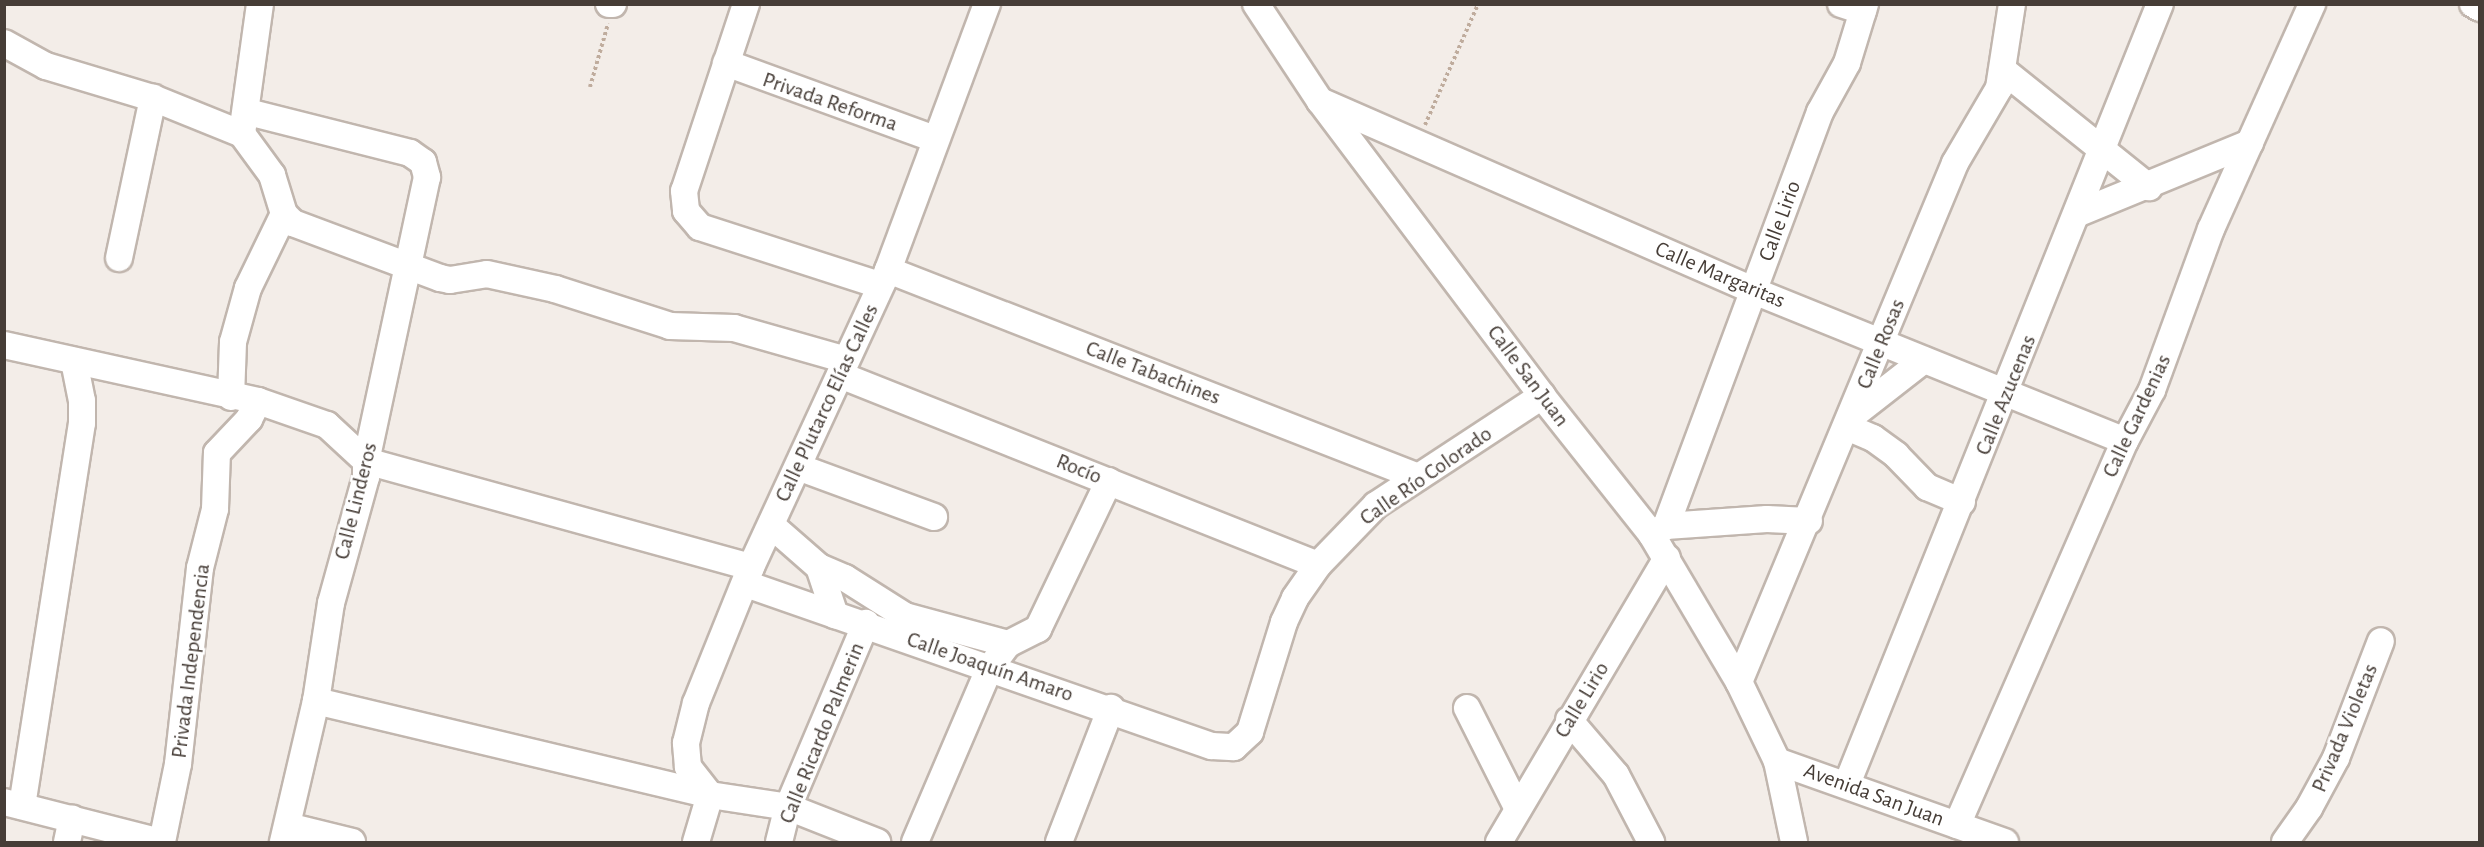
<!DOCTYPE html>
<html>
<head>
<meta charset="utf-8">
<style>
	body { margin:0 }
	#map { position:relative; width:2484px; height:847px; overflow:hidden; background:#f3ede8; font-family:"Alegreya Sans",sans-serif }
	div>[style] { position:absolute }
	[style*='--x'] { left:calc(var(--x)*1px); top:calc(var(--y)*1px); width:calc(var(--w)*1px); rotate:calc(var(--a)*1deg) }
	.path>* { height:4px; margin-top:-2px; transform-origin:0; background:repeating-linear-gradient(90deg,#bfac9d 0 3px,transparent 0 6px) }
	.roads { filter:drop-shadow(2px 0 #c1b6ae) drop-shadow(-2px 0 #c1b6ae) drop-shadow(0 2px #c1b6ae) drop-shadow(0 -2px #c1b6ae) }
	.minor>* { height:26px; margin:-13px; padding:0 13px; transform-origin:13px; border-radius:13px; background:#fff }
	span { translate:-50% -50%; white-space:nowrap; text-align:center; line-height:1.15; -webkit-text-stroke:5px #fff; paint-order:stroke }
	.street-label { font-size:22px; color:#463d37 }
	.frame { position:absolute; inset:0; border:6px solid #463d37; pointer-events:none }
</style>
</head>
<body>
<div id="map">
	<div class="path">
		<i style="--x:590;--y:87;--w:66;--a:-74.1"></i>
		<i style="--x:1425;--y:125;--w:132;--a:-66.3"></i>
	</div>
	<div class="roads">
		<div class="minor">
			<i style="--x:260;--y:4;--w:131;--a:97.9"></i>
			<i style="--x:242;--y:134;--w:51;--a:53.8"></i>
			<i style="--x:272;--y:175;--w:41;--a:72.9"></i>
			<i style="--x:284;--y:214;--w:13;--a:45"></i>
			<i style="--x:293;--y:223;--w:157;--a:20.5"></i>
			<i style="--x:440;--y:278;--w:10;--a:11"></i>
			<i style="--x:450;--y:280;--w:37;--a:-9"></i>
			<i style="--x:487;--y:274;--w:70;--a:12.4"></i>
			<i style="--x:555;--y:289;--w:121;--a:17.8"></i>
			<i style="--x:670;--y:326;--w:64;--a:1.8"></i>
			<i style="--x:734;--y:328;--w:116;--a:15.9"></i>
			<i style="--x:609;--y:4;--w:4;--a:0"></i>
			<i style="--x:746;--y:4;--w:197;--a:108.3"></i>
			<i style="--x:684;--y:191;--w:20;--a:84"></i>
			<i style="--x:686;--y:211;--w:21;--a:49"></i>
			<i style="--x:700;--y:227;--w:189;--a:17.9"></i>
			<i style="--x:1256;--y:4;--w:116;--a:56.6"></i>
			<i style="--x:1320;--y:101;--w:369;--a:53"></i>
			<i style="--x:1542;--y:396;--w:177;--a:51.6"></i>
			<i style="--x:1652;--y:535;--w:171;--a:59.4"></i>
			<i style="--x:1739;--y:682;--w:88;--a:64.3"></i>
			<i style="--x:1777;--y:761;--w:83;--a:78.1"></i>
			<i style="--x:1841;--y:4;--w:23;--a:18"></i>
			<i style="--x:2473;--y:4;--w:8;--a:30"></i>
			<i style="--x:4;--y:43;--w:48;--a:28.7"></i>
			<i style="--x:46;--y:66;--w:112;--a:16.7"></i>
			<i style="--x:153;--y:98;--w:96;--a:22"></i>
			<i style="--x:726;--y:63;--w:222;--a:20"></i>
			<i style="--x:2004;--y:71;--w:186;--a:38.7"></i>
			<i style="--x:1320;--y:101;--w:474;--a:23.6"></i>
			<i style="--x:1754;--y:291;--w:400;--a:22"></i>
			<i style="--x:248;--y:112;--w:167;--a:14.2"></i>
			<i style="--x:410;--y:153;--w:16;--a:35"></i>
			<i style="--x:423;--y:162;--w:16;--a:75"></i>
			<i style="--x:427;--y:177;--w:290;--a:102.1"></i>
			<i style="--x:366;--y:461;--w:16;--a:90"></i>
			<i style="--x:366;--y:477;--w:131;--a:105.5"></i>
			<i style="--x:331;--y:603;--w:99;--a:98.7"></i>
			<i style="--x:316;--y:701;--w:145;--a:103.2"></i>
			<i style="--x:2079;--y:213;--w:185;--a:-22.3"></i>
			<i style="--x:119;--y:258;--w:164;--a:-78"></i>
			<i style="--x:888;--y:270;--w:569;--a:21.33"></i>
			<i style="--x:4;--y:345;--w:260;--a:12.4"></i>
			<i style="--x:840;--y:375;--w:514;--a:21.68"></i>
			<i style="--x:231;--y:397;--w:55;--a:-87.9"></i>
			<i style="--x:233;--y:342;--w:56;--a:-74.5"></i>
			<i style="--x:248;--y:288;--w:82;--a:-64.1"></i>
			<i style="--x:1852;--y:416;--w:91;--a:-37.9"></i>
			<i style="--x:1847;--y:427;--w:28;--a:23"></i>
			<i style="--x:1873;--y:438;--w:29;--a:36"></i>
			<i style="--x:1896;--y:455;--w:45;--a:45.9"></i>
			<i style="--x:1927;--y:487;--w:38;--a:23"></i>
			<i style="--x:798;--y:467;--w:145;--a:20.2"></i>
			<i style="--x:771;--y:525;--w:64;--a:41.2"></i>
			<i style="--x:819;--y:567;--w:51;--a:71.6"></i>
			<i style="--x:1666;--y:526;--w:101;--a:-4"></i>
			<i style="--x:1767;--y:519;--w:42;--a:2.7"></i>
			<i style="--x:1652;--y:535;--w:17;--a:-33"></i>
			<i style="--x:1666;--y:526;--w:442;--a:-69.6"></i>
			<i style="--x:1820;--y:112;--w:56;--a:-61.1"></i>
			<i style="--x:1847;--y:63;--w:62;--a:-73"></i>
			<i style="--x:819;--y:567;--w:28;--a:23"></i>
			<i style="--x:845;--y:578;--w:71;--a:32.3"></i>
			<i style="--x:905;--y:616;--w:107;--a:15.2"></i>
			<i style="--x:746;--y:584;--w:493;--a:19.2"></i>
			<i style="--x:1212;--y:746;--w:22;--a:3"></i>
			<i style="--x:1234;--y:747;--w:22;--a:-43"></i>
			<i style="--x:1250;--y:732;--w:115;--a:-72.8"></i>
			<i style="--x:1284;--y:622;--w:26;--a:-65"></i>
			<i style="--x:1295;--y:598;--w:40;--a:-55.1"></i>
			<i style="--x:1318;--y:565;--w:83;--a:-46"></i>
			<i style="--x:1376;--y:505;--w:199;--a:-33.3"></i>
			<i style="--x:1739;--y:682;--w:562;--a:-67.4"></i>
			<i style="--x:1955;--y:163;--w:87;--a:-59.6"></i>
			<i style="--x:1999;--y:88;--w:85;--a:-81.2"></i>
			<i style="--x:316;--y:701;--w:405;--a:13.4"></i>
			<i style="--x:710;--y:795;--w:79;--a:8.7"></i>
			<i style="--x:788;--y:807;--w:96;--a:21.5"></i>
			<i style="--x:1467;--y:708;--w:113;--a:63.2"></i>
			<i style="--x:1569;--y:720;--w:72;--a:49.5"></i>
			<i style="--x:1616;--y:775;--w:76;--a:62.4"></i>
			<i style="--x:1777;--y:761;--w:242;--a:19.6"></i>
			<i style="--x:1847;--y:784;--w:840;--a:-68.14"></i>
			<i style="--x:4;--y:802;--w:162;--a:14.3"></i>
			<i style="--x:22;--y:806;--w:388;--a:-81.1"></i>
			<i style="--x:82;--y:423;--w:22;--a:-90"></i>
			<i style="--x:82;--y:401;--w:41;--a:-101.3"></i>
			<i style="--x:1957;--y:825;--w:419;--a:-66.4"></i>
			<i style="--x:2125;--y:441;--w:58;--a:-62.1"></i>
			<i style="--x:2152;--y:390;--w:171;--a:-69.9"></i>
			<i style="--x:2211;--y:229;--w:247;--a:-65.8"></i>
			<i style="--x:288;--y:826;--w:66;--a:14"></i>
			<i style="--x:67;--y:842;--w:24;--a:-78"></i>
			<i style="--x:162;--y:842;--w:80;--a:-78.4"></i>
			<i style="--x:178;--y:764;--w:197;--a:-83.6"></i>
			<i style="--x:200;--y:568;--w:61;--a:-75.7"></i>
			<i style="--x:215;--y:509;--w:56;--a:-88"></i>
			<i style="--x:217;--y:453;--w:47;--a:-46.7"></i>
			<i style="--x:249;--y:419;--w:20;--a:-63"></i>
			<i style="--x:258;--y:401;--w:73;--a:19.2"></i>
			<i style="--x:327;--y:425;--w:53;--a:42.7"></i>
			<i style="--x:366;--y:461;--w:399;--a:15.4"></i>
			<i style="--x:696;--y:842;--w:49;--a:-73.4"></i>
			<i style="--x:710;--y:795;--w:36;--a:-128"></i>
			<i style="--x:688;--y:767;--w:24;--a:-95"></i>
			<i style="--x:686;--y:743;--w:41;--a:-76"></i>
			<i style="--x:696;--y:703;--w:147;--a:-68"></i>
			<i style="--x:751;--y:567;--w:327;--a:-65.2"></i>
			<i style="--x:888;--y:270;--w:284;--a:-69.6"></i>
			<i style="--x:779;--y:842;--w:36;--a:-76"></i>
			<i style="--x:788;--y:807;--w:200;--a:-67"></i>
			<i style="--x:915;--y:842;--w:188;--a:-66.8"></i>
			<i style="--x:989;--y:669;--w:31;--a:-53"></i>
			<i style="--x:1008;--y:644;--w:34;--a:-27"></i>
			<i style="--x:1038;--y:629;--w:164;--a:-64.4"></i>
			<i style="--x:1059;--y:842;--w:144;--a:-68.8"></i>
			<i style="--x:1499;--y:842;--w:330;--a:-59.4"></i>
			<i style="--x:2285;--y:842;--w:42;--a:-54.8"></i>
			<i style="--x:2309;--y:808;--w:57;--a:-61.6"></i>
			<i style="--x:2336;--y:758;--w:125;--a:-69"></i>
		</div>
	</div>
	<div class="street-label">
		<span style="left:830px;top:102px;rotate:19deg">Privada Reforma</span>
		<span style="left:1780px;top:221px;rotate:-70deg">Calle Lirio</span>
		<span style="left:1720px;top:275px;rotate:23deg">Calle Margaritas</span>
		<span style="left:1881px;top:344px;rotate:-68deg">Calle Rosas</span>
		<span style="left:1153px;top:373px;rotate:21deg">Calle Tabachines</span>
		<span style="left:1528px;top:376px;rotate:53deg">Calle San Juan</span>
		<span style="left:2006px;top:395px;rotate:-68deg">Calle Azucenas</span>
		<span style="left:827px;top:403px;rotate:-65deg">Calle Plutarco Elías Calles</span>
		<span style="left:2137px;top:416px;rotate:-65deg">Calle Gardenias</span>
		<span style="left:1079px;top:469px;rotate:22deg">Rocío</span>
		<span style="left:1426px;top:476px;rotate:-35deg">Calle Río Colorado</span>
		<span style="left:356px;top:501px;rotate:-76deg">Calle Linderos</span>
		<span style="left:191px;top:661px;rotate:-83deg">Privada Independencia</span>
		<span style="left:990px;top:667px;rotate:19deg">Calle Joaquín Amaro</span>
		<span style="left:1582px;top:700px;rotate:-59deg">Calle Lirio</span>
		<span style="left:2345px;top:728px;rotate:-67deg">Privada Violetas</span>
		<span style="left:822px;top:733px;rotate:-68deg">Calle Ricardo Palmerin</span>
		<span style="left:1874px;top:795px;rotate:20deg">Avenida San Juan</span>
	</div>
	<div class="frame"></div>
</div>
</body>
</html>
